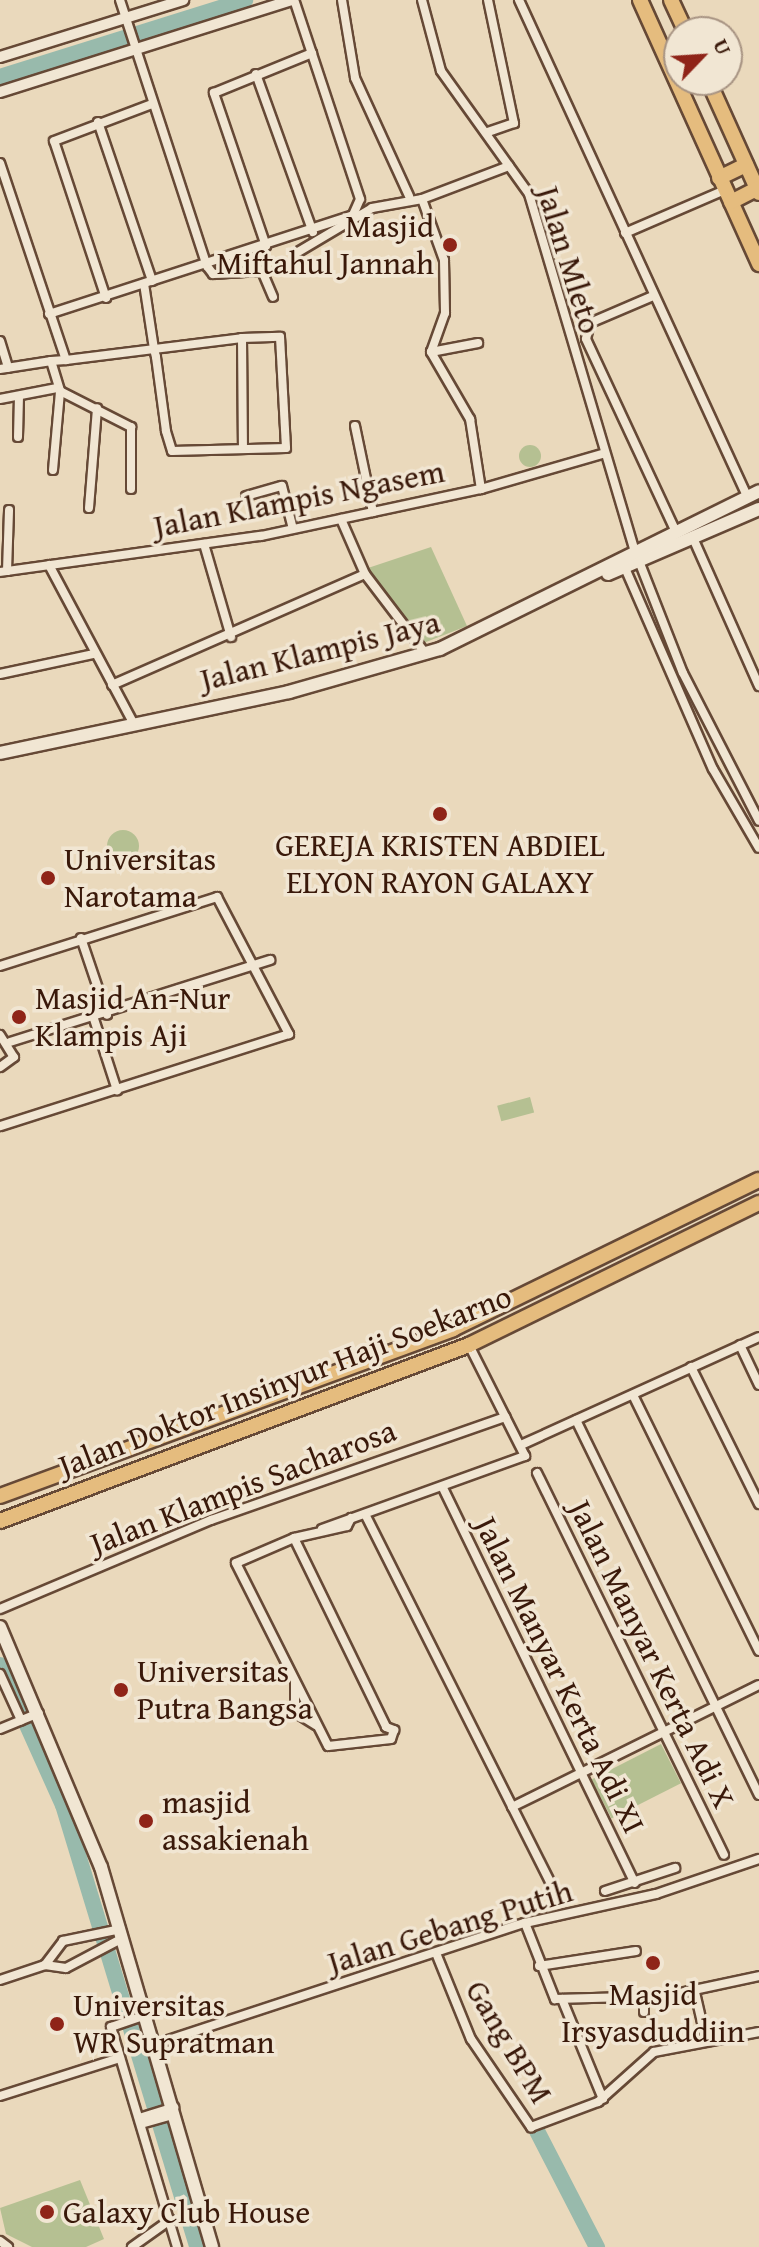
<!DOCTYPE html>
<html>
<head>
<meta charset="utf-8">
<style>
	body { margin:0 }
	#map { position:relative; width:759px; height:2247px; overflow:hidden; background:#ead9bc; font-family:"Gentium Book Plus",serif }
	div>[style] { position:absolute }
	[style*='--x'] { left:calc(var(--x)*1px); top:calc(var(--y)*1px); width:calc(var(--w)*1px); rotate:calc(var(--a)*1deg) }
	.green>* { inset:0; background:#b5c092; transform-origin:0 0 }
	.round { border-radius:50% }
	.river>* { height:16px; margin:-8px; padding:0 8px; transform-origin:8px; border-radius:8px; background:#98baac }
	.roads { filter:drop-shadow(2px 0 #664936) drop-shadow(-2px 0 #664936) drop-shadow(0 2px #664936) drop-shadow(0 -2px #664936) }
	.minor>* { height:8px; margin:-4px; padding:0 4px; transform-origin:4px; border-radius:4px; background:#f1e6d3 }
	.tertiary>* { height:10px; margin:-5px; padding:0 5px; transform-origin:5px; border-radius:5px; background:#f1e6d3 }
	.secondary>* { height:12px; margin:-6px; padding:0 6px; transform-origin:6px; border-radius:6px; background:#f1e6d3 }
	.primary>* { height:14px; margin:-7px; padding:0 7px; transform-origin:7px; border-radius:7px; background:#e5bc7e }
	.dots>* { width:22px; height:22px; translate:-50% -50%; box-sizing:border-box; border:4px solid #f1e6d3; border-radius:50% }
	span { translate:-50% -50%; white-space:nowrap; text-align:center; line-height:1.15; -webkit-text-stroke:7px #f1e6d3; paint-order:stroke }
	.poi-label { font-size:32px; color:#3a190a }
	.right { translate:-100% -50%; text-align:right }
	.left { translate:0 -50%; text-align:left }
	.street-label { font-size:32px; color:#3a190a }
	.north { position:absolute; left:663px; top:16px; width:80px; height:80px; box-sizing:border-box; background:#f1e6d3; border:2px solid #a89483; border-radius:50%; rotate:65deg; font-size:22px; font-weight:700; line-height:32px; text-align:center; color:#3a190a }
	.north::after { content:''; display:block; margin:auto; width:28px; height:36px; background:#8f2418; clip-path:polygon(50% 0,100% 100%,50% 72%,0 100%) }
</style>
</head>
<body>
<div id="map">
	<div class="green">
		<i class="round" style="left:519px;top:445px;width:22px;height:22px"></i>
		<i style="clip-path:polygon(431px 547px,467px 626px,421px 644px,368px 568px)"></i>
		<i class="round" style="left:107px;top:830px;width:32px;height:32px"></i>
		<i style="left:530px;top:1097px;width:16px;height:34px;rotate:75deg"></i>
		<i style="left:661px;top:1744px;width:44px;height:78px;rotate:63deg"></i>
		<i style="clip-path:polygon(80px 2180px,104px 2239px,86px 2247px,32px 2247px,6px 2234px,0 2208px)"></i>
	</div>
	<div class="river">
		<i style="--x:0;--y:77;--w:257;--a:-17.4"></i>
		<i style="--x:0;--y:1665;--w:154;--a:65.8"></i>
		<i style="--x:63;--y:1805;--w:462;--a:73.1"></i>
		<i style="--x:537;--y:2131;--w:131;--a:62.7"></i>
	</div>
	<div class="roads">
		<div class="minor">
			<i style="--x:120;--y:0;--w:280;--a:71.9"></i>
			<i style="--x:207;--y:266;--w:10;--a:53"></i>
			<i style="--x:213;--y:274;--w:49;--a:-3.5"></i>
			<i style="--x:262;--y:271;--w:28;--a:67"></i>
			<i style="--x:342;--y:0;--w:79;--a:80.5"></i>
			<i style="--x:355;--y:78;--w:130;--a:65.4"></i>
			<i style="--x:422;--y:0;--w:73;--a:75"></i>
			<i style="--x:441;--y:71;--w:151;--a:54.4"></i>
			<i style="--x:529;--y:194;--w:373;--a:73.5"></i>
			<i style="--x:488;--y:0;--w:126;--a:78.1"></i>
			<i style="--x:514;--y:123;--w:28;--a:161"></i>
			<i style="--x:519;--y:0;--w:546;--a:65.31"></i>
			<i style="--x:256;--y:74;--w:168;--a:70.2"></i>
			<i style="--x:98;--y:122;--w:168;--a:71.2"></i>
			<i style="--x:0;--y:163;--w:208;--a:71.5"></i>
			<i style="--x:422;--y:199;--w:93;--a:-20.8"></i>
			<i style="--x:625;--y:233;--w:109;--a:-23.3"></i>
			<i style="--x:266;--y:246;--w:162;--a:-108.8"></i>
			<i style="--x:214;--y:93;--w:106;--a:-22.2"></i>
			<i style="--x:298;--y:252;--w:86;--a:-30.7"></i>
			<i style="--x:372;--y:208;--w:51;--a:-10.2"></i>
			<i style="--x:422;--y:199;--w:65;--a:70.2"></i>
			<i style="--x:444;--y:260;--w:53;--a:88.9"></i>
			<i style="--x:445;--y:313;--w:41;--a:109.7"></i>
			<i style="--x:431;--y:352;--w:78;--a:59.8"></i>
			<i style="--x:470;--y:419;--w:71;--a:81.1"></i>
			<i style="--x:653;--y:296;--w:69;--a:156.8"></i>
			<i style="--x:590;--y:323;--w:16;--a:104"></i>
			<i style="--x:586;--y:339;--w:211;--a:65"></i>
			<i style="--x:106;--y:298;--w:165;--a:-108.3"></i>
			<i style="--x:54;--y:141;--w:105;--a:-20.7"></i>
			<i style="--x:49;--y:314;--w:320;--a:-18"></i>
			<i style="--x:353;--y:215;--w:17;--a:-66"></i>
			<i style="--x:360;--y:199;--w:210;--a:-108.3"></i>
			<i style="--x:242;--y:338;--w:111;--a:89.5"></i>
			<i style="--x:0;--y:341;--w:28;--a:73"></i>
			<i style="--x:431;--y:352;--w:48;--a:-10.8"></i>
			<i style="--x:51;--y:361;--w:31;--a:73"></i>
			<i style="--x:60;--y:391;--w:80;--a:26.9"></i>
			<i style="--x:131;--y:427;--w:62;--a:90"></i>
			<i style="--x:0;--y:369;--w:52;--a:-8.9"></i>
			<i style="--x:51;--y:361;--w:15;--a:-4"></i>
			<i style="--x:66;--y:360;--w:177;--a:-7.1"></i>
			<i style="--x:242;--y:338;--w:38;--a:-2"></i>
			<i style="--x:280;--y:337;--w:111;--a:86.9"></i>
			<i style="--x:286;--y:448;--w:114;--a:178.5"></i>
			<i style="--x:172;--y:451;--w:21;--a:-107"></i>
			<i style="--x:166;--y:431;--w:75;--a:-97.7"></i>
			<i style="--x:156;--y:357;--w:8;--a:-104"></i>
			<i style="--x:154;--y:349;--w:66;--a:-98.7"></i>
			<i style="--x:0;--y:399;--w:58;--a:-10.9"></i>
			<i style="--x:355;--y:426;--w:88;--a:78.2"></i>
			<i style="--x:18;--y:437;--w:41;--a:-88.6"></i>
			<i style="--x:53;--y:470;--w:79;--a:-84.9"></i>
			<i style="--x:246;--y:496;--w:37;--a:-16"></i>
			<i style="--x:282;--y:486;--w:44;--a:75.7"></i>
			<i style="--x:89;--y:508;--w:100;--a:-85.4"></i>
			<i style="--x:693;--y:538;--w:162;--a:66"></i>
			<i style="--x:204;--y:544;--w:97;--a:73.8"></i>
			<i style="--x:639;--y:561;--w:120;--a:68.6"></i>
			<i style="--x:683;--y:673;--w:166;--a:62.8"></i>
			<i style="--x:49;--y:565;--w:178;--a:61.9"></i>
			<i style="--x:625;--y:568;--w:219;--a:66.4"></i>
			<i style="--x:713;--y:769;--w:91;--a:59.8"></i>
			<i style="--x:7;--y:571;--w:61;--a:-88.1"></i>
			<i style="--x:0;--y:572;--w:263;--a:-7.9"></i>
			<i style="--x:261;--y:536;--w:225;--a:-12.1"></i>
			<i style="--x:481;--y:489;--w:126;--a:-16.1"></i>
			<i style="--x:365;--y:574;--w:101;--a:52.7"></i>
			<i style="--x:0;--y:674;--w:95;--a:-12.1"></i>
			<i style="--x:112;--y:685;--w:276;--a:-23.7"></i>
			<i style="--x:365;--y:574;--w:60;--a:-113.6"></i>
			<i style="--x:81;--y:938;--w:81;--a:71.3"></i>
			<i style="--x:0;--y:966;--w:228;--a:-17.6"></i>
			<i style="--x:217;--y:897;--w:155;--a:62.3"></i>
			<i style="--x:289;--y:1034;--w:303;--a:162.3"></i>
			<i style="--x:94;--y:1019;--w:75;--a:72.1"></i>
			<i style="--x:0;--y:1035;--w:26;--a:58"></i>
			<i style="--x:14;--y:1057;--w:17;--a:144"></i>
			<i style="--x:10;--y:1042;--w:273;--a:-17.5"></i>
			<i style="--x:740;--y:1345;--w:44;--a:64.6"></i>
			<i style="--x:691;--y:1367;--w:153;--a:63.6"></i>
			<i style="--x:633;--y:1395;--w:285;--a:63.8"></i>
			<i style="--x:576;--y:1420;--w:417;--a:64"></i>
			<i style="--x:521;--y:1445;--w:261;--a:-24.4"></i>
			<i style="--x:537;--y:1473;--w:425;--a:63.9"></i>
			<i style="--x:443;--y:1488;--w:439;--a:64.1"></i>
			<i style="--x:365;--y:1514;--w:428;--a:63.3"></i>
			<i style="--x:322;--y:1529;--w:216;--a:-19.8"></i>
			<i style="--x:525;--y:1456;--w:124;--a:-116.8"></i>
			<i style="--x:294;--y:1538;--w:210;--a:64"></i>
			<i style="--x:386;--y:1727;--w:9;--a:21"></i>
			<i style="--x:394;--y:1730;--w:9;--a:108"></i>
			<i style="--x:391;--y:1739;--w:63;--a:173.7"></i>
			<i style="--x:328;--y:1746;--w:205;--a:-116.7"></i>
			<i style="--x:236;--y:1563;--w:63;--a:-23.3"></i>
			<i style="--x:294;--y:1538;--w:54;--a:-12.8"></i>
			<i style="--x:347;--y:1526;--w:9;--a:-63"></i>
			<i style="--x:0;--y:1609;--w:229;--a:-22.9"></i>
			<i style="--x:211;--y:1520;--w:312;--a:-19.3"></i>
			<i style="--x:0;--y:1674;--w:51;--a:65.5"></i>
			<i style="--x:295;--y:1682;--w:30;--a:90"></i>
			<i style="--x:295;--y:1712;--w:25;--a:32"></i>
			<i style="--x:0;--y:1729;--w:42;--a:-22.3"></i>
			<i style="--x:512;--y:1807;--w:275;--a:-26.3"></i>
			<i style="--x:605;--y:1891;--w:74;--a:-18.2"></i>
			<i style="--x:525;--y:1923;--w:82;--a:68.5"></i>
			<i style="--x:555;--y:1999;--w:111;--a:-1.5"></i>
			<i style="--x:666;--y:1996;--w:95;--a:-12.1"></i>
			<i style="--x:436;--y:1953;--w:93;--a:67.9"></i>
			<i style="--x:471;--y:2039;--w:107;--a:55.7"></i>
			<i style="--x:531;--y:2127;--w:72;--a:-20.5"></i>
			<i style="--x:598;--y:2102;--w:75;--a:-41.8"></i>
			<i style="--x:654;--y:2052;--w:107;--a:-10.8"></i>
			<i style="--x:45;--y:1965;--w:30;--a:-53"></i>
			<i style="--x:63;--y:1941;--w:59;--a:-11.7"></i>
			<i style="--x:539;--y:1966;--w:98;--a:-8.8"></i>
			<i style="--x:0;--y:1980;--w:47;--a:-18.4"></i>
			<i style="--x:45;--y:1965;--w:21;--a:8"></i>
			<i style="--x:66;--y:1968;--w:64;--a:-27.8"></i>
			<i style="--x:694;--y:1988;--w:53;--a:77"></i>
			<i style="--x:644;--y:1997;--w:15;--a:90"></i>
			<i style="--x:562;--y:1999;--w:108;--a:67.7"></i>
			<i style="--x:146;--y:2015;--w:37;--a:161"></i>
			<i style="--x:111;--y:2027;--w:230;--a:73.3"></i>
			<i style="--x:156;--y:2044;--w:388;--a:-18.2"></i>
			<i style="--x:525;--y:1923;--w:134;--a:-12.5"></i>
			<i style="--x:656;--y:1894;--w:109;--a:-18.8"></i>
			<i style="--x:0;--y:2096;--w:126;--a:-17.6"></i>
			<i style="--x:139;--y:2118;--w:37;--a:-17"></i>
			<i style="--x:141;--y:2124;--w:35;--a:-16"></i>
			<i style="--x:0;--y:2241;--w:10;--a:37"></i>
			<i style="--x:132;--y:2247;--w:47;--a:-35.4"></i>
		</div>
		<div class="tertiary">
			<i style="--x:0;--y:57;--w:192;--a:-17.3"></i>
			<i style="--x:0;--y:92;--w:306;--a:-17.5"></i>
		</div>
		<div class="secondary">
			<i style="--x:608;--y:574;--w:164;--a:-23.3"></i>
			<i style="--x:0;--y:753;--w:295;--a:-11.9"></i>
			<i style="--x:289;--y:692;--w:157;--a:-15.9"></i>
			<i style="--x:440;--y:649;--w:356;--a:-26.3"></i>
			<i style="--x:0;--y:1627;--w:260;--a:67.2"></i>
			<i style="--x:101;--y:1867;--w:396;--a:73.7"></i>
		</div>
		<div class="primary">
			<i style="--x:640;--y:0;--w:290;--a:65.7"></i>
			<i style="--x:671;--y:0;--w:35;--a:65"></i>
			<i style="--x:708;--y:80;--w:124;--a:65.7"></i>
			<i style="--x:719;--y:178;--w:30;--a:-26"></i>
			<i style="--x:731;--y:202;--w:29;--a:-27"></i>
			<i style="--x:0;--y:1496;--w:483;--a:-20.2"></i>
			<i style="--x:453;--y:1329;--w:340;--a:-26"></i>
			<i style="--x:0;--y:1521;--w:501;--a:-20.57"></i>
			<i style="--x:469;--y:1345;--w:323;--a:-26.1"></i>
		</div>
	</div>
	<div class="dots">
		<i style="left:450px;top:245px;background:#8f2418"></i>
		<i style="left:440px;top:814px;background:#8f2418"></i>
		<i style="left:48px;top:878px;background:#8f2418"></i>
		<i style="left:19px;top:1017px;background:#8f2418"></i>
		<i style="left:121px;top:1690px;background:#8f2418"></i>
		<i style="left:146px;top:1821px;background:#8f2418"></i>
		<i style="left:653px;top:1963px;background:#8f2418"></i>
		<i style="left:57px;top:2024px;background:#8f2418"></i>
		<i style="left:47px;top:2212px;background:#8f2418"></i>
	</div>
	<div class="poi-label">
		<span class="right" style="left:434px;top:245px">Masjid<br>Miftahul Jannah</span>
		<span style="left:440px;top:864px">GEREJA KRISTEN ABDIEL<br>ELYON RAYON GALAXY</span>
		<span class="left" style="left:64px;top:878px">Universitas<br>Narotama</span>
		<span class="left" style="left:35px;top:1017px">Masjid An-Nur<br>Klampis Aji</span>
		<span class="left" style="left:137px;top:1690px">Universitas<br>Putra Bangsa</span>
		<span class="left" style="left:162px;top:1821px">masjid<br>assakienah</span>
		<span style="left:653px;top:2013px">Masjid<br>Irsyasduddiin</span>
		<span class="left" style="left:73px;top:2024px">Universitas<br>WR Supratman</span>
		<span class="left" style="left:63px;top:2212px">Galaxy Club House</span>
	</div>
	<div class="street-label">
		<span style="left:569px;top:260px;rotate:73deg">Jalan Mleto</span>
		<span style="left:299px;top:499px;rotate:-11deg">Jalan Klampis Ngasem</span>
		<span style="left:320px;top:651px;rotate:-14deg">Jalan Klampis Jaya</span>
		<span style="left:285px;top:1381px;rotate:-21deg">Jalan Doktor Insinyur Haji Soekarno</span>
		<span style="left:243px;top:1487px;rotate:-21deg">Jalan Klampis Sacharosa</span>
		<span style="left:652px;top:1654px;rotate:64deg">Jalan Manyar Kerta Adi X</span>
		<span style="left:560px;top:1675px;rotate:64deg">Jalan Manyar Kerta Adi XI</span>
		<span style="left:450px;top:1927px;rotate:-17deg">Jalan Gebang Putih</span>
		<span style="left:509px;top:2042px;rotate:59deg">Gang BPM</span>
	</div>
	<div class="north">U</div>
</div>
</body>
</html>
